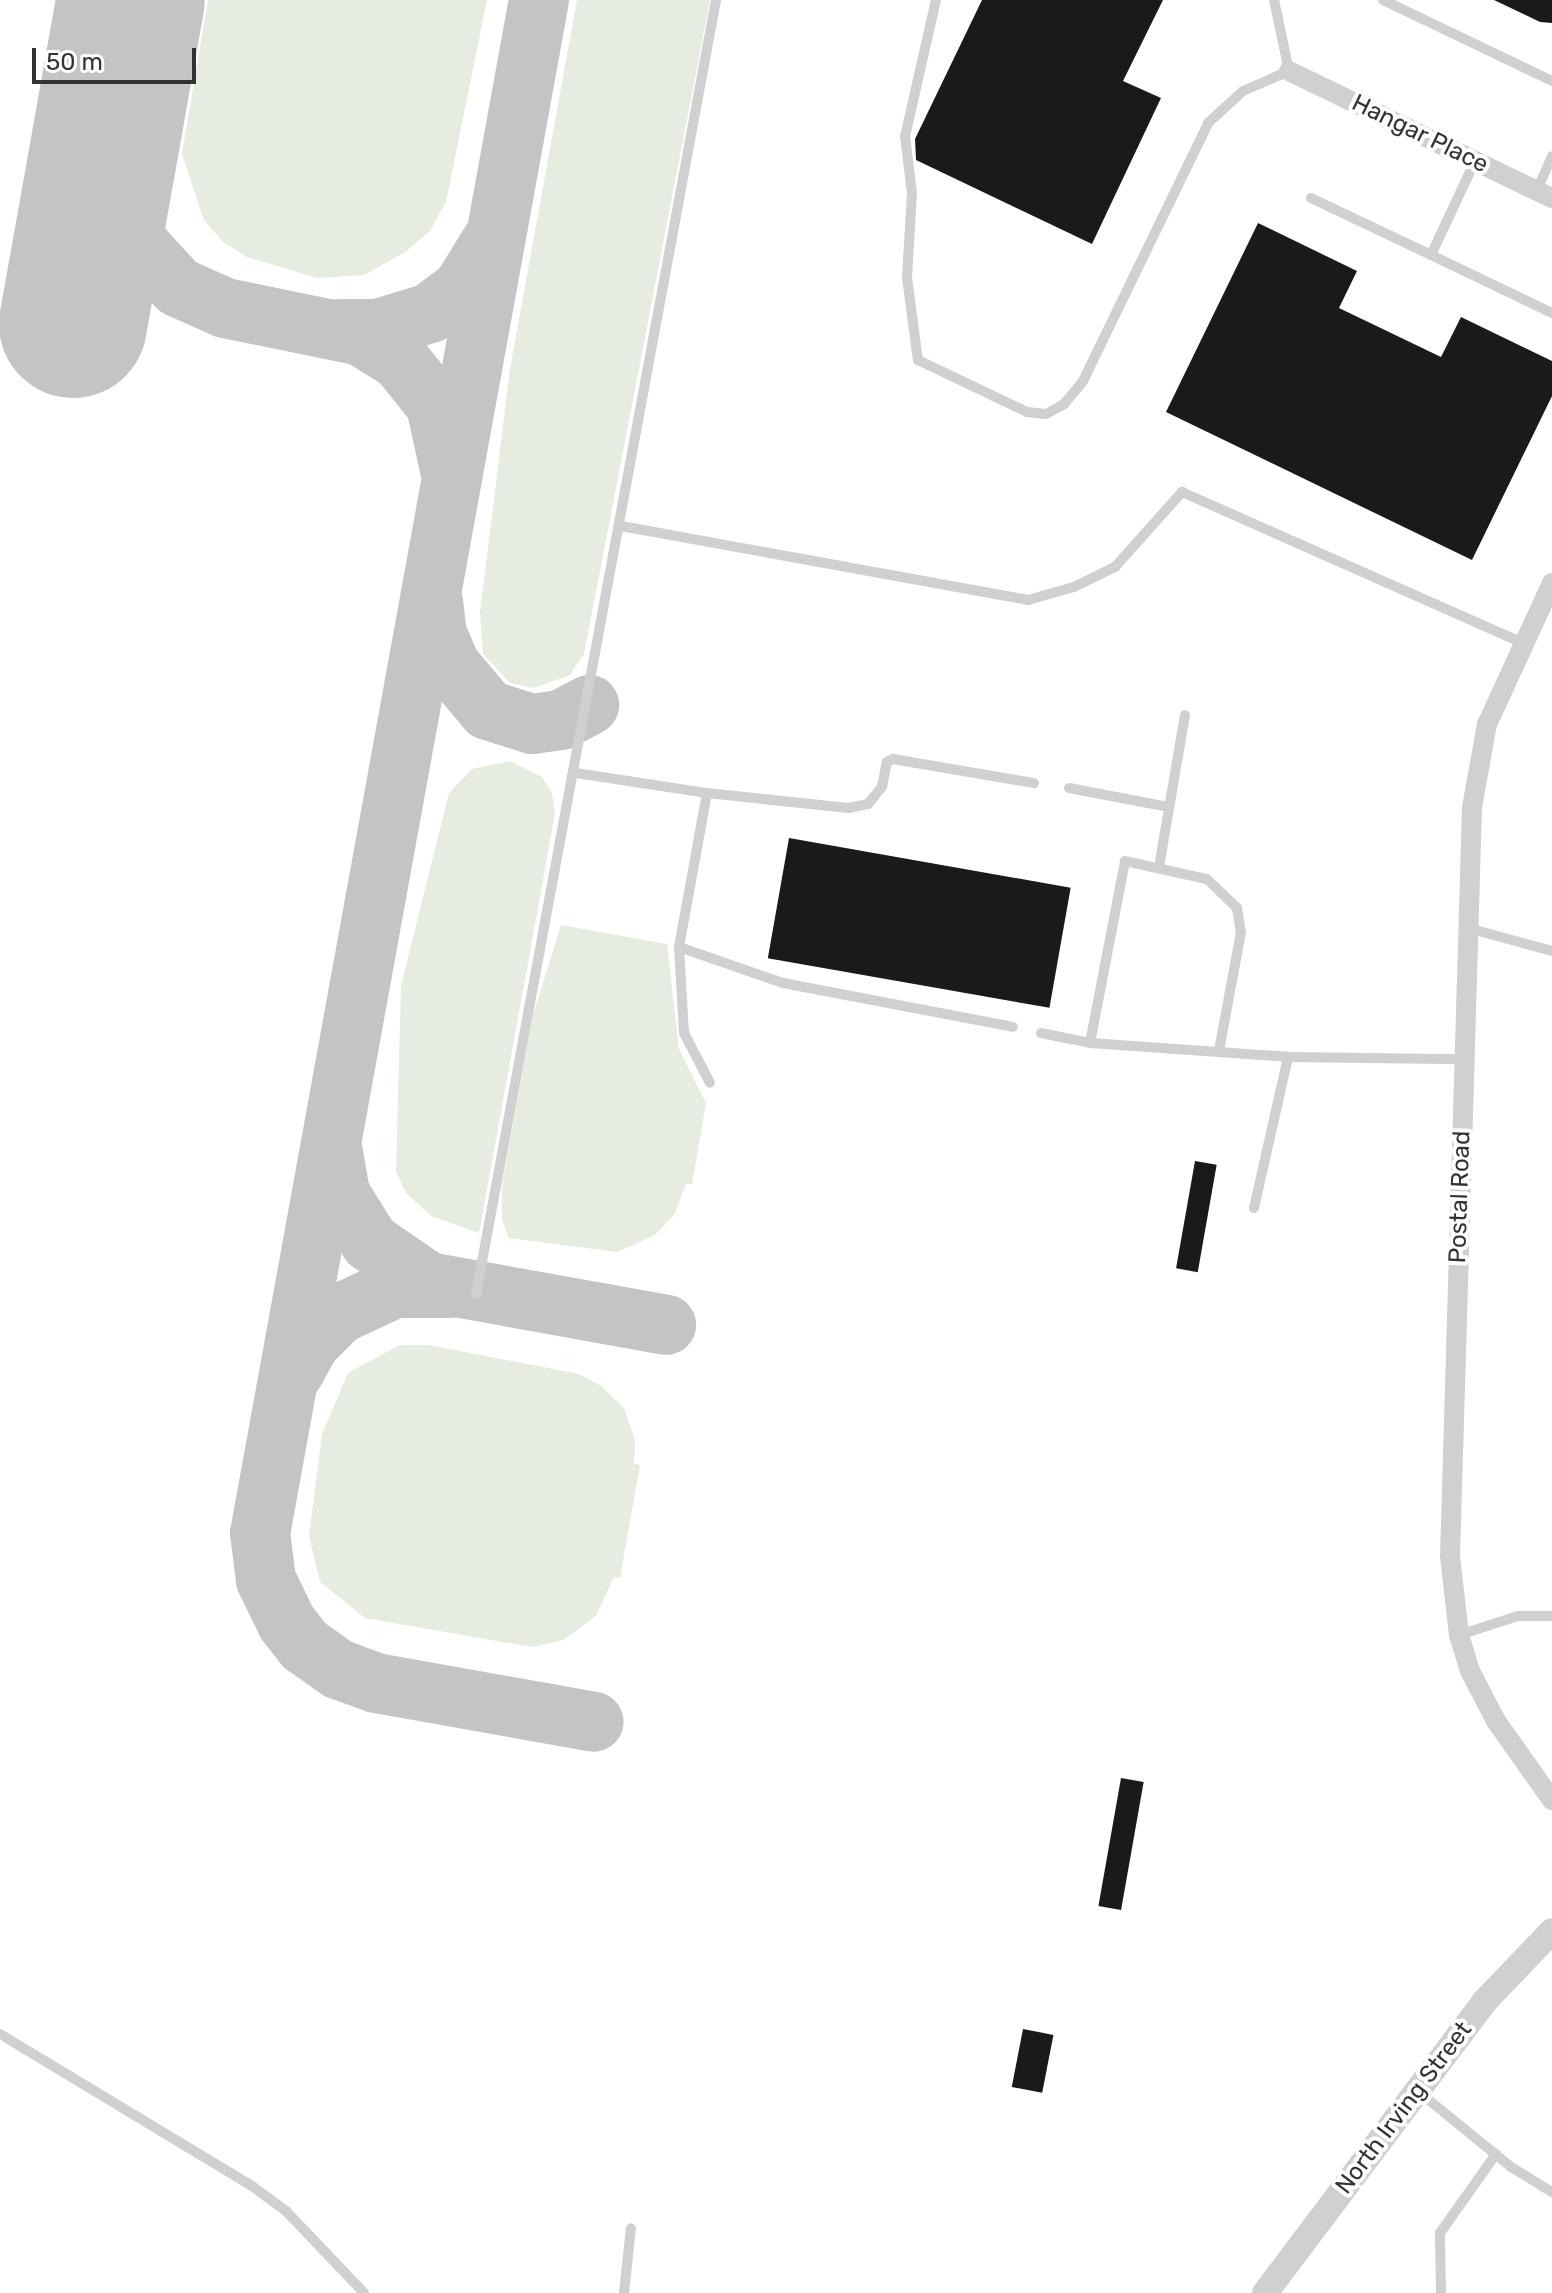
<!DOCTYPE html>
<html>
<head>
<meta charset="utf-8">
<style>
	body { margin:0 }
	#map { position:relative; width:1552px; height:2293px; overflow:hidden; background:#fff; font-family:Rubik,sans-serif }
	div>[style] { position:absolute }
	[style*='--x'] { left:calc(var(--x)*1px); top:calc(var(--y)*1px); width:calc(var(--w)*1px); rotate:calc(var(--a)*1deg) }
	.green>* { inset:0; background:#e6ecdf }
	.taxiway>* { height:60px; margin:-30px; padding:0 30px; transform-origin:30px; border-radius:30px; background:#c4c4c4 }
	.runway>* { height:148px; margin:-74px; padding:0 74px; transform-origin:74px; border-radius:74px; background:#c4c4c4 }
	.building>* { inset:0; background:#1a1a1a; transform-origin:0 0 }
	.service>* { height:10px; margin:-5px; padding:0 5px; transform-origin:5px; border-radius:5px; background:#d0d0d0 }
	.minor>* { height:20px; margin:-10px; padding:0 10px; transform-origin:10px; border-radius:10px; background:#d0d0d0 }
	.tertiary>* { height:26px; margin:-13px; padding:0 13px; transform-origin:13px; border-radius:13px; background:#d0d0d0 }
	span { translate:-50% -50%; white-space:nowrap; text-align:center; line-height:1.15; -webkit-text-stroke:8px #fff; paint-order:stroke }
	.street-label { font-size:24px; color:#333 }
	.scale { position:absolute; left:32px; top:48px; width:164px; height:36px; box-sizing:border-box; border:4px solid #333; border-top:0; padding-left:10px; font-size:24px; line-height:28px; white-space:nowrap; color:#333; -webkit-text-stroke:6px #fff; paint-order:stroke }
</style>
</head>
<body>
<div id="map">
	<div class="green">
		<i style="clip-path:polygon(208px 0,487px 0,446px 202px,430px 231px,404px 253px,364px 275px,317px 278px,247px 257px,223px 242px,204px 220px,182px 154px)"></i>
		<i style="clip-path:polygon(577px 0,710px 0,584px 654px,570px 675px,534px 688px,510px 683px,483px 654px,480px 612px,510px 369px)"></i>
		<i style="clip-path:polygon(510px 761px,542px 777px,552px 793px,555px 814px,479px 1233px,431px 1216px,406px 1193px,396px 1172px,401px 986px,449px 793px,472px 769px)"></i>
		<i style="clip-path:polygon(561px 925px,667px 944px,679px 1049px,706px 1103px,692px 1184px,686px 1184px,674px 1215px,655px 1235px,617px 1252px,509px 1238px,502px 1220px,502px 1185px,533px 1015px)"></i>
		<i style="clip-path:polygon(400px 1345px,428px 1345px,579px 1374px,601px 1386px,624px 1408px,635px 1440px,634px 1463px,640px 1465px,620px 1578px,614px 1577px,596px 1616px,563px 1640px,532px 1647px,365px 1618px,320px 1582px,309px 1536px,322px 1434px,348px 1373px)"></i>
	</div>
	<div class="taxiway">
		<i style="--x:539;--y:0;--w:1558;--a:100.31"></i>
		<i style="--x:260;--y:1533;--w:47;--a:82.7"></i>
		<i style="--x:266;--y:1580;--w:48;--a:64"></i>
		<i style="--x:287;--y:1623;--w:28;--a:52"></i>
		<i style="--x:304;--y:1645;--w:42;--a:35.2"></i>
		<i style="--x:338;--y:1669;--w:40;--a:20.2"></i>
		<i style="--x:376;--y:1683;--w:221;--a:10.1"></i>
		<i style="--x:102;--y:160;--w:87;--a:67.6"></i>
		<i style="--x:135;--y:240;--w:64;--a:47.5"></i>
		<i style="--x:178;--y:287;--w:51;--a:24.1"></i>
		<i style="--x:225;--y:308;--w:139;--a:11.6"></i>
		<i style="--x:361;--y:336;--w:46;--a:31.6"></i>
		<i style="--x:400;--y:360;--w:58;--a:51.3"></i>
		<i style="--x:436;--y:405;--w:66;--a:77.7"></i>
		<i style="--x:340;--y:329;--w:38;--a:0"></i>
		<i style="--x:378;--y:329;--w:54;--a:-17.1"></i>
		<i style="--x:430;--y:313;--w:40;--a:-37"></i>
		<i style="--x:462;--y:289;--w:55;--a:-58.3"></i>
		<i style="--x:433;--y:602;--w:32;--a:83"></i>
		<i style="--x:437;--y:634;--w:34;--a:67"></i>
		<i style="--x:450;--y:665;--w:59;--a:49.8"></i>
		<i style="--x:488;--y:710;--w:46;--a:17.7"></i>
		<i style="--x:532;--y:724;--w:29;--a:-8"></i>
		<i style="--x:561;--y:720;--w:32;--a:-28"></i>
		<i style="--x:333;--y:1152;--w:43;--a:80.5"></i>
		<i style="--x:340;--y:1194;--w:57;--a:58"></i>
		<i style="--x:370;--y:1242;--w:70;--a:34.6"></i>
		<i style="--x:428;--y:1282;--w:242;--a:10.2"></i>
		<i style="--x:294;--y:1372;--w:33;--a:-61"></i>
		<i style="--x:310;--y:1343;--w:41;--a:-45"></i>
		<i style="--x:339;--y:1314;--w:62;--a:-24.9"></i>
		<i style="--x:395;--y:1288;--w:54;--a:0"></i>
	</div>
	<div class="runway">
		<i style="--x:73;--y:324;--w:329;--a:-79.9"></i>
	</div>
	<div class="building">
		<i style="clip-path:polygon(982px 0,1163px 0,1123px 81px,1161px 98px,1092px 244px,916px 160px,915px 139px)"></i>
		<i style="clip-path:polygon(1494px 0,1552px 0,1552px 23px,1540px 22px)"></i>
		<i style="clip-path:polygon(1258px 223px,1357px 271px,1339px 308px,1441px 357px,1461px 317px,1552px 361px,1552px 396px,1472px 560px,1166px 412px)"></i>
		<i style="left:789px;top:838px;width:286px;height:122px;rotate:10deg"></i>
		<i style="left:1195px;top:1161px;width:22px;height:109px;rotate:10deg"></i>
		<i style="left:1121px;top:1778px;width:23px;height:130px;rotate:10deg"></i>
		<i style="left:1023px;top:2029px;width:31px;height:59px;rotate:11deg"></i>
	</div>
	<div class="service">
		<i style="--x:936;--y:0;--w:139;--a:102.8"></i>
		<i style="--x:905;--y:136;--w:57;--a:83"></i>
		<i style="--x:912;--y:193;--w:84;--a:93.4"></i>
		<i style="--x:907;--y:277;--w:84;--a:82.5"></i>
		<i style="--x:918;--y:360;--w:121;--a:25.5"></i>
		<i style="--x:1027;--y:412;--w:19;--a:6"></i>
		<i style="--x:1046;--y:414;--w:21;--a:-29"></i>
		<i style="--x:1064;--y:404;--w:30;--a:-50"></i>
		<i style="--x:1083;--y:381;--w:287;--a:-64.1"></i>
		<i style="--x:1208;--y:123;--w:47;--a:-42.4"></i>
		<i style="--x:1243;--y:91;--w:50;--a:-23.5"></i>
		<i style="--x:1289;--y:71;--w:73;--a:-101.9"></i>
		<i style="--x:1383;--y:0;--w:187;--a:25.6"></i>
		<i style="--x:1537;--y:190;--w:37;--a:-66"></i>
		<i style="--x:1311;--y:198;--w:133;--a:25.4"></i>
		<i style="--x:1431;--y:255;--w:104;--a:-64.9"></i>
		<i style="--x:1431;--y:255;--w:134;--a:25.6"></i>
		<i style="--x:621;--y:526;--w:414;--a:10.3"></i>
		<i style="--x:1028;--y:600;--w:48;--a:-15.8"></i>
		<i style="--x:1074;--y:587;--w:46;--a:-26"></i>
		<i style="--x:1115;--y:567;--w:101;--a:-48.2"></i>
		<i style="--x:1182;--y:492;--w:373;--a:23.9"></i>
		<i style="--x:576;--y:773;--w:133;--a:8.7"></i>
		<i style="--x:707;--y:793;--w:157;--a:100.3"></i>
		<i style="--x:679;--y:947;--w:110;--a:19.1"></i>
		<i style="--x:783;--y:983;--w:234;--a:10.8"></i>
		<i style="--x:1069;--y:788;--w:102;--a:10.8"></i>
		<i style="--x:707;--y:793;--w:142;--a:6.1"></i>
		<i style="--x:848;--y:808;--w:20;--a:-11"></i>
		<i style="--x:868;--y:804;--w:22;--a:-51"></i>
		<i style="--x:882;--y:787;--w:25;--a:-79"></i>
		<i style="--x:887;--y:762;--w:7;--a:-27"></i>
		<i style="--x:893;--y:759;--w:143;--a:9.7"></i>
		<i style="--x:1159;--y:867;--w:154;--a:-80.3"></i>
		<i style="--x:1468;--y:928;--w:87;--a:15.3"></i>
		<i style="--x:679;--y:947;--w:86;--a:86.7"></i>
		<i style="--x:684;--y:1033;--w:56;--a:62.5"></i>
		<i style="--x:1041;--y:1033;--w:50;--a:11.5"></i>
		<i style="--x:1090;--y:1043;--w:198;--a:4"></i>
		<i style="--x:1288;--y:1057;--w:176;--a:0.7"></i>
		<i style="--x:1090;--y:1043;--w:185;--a:-79.1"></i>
		<i style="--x:1125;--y:861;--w:84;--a:12.4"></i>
		<i style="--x:1207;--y:879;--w:42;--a:44"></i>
		<i style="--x:1237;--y:908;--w:24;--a:81"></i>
		<i style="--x:1241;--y:932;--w:121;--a:100.5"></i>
		<i style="--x:1254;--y:1208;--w:155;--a:-77.3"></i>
		<i style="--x:476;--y:1294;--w:1316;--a:-79.49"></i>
		<i style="--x:1459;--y:1635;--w:62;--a:-17.9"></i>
		<i style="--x:1518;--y:1616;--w:34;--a:0"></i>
		<i style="--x:0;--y:2034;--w:294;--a:31.1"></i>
		<i style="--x:252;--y:2186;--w:42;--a:36.3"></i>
		<i style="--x:286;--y:2211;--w:113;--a:46.4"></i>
		<i style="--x:1419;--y:2092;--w:119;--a:39.2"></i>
		<i style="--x:1511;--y:2167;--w:48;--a:31.4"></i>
		<i style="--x:624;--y:2293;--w:65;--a:-83.9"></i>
		<i style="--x:1441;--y:2293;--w:60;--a:-91"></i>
		<i style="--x:1440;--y:2233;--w:97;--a:-54.7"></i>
	</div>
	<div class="minor">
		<i style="--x:1289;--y:71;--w:292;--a:25.8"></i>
		<i style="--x:1552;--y:583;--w:155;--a:114.7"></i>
		<i style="--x:1487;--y:724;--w:84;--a:100.2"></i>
		<i style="--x:1472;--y:807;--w:749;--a:91.68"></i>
		<i style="--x:1450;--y:1556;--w:80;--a:83.5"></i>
		<i style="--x:1459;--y:1635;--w:38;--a:73"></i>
		<i style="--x:1470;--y:1671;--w:56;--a:62.5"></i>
		<i style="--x:1496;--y:1721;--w:97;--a:54.7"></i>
	</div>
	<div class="tertiary">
		<i style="--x:1265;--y:2293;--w:364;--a:-53"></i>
		<i style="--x:1484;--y:2002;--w:98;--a:-46.2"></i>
	</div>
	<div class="street-label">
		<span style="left:1420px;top:134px;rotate:26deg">Hangar Place</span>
		<span style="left:1460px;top:1197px;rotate:-88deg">Postal Road</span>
		<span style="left:1404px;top:2108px;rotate:-53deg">North Irving Street</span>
	</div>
	<div class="scale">50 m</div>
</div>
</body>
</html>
